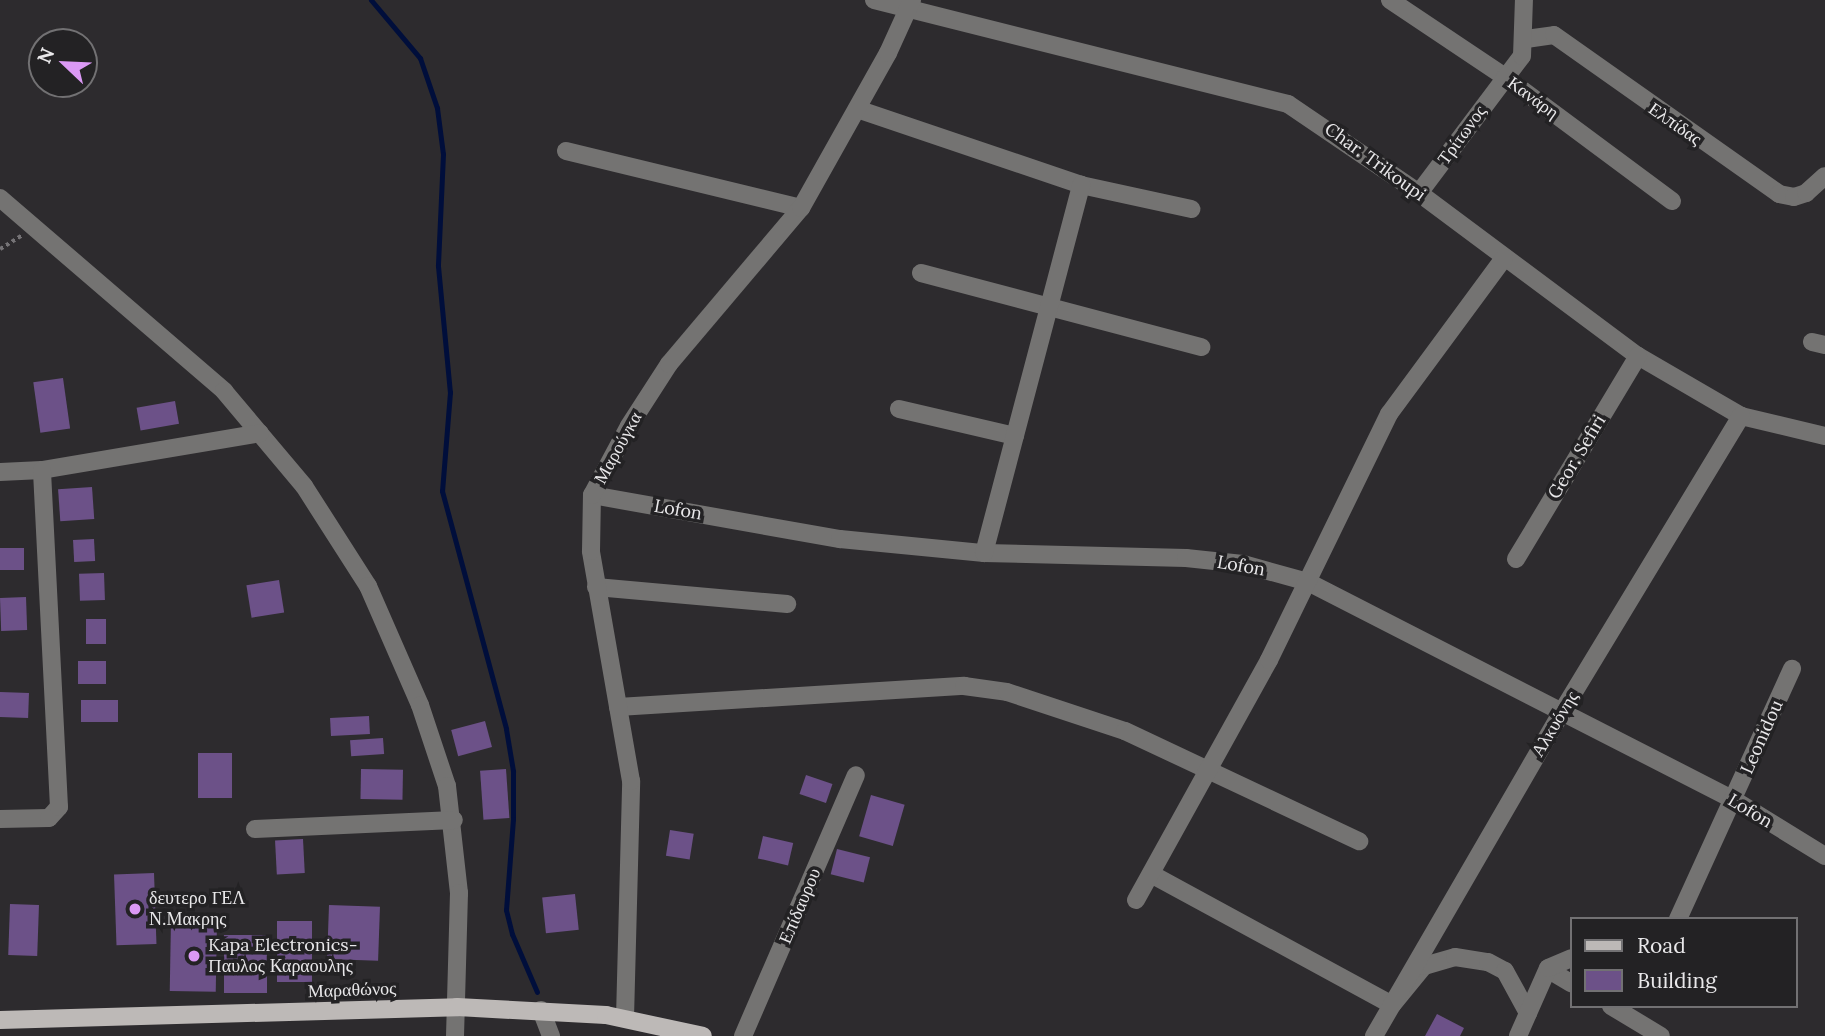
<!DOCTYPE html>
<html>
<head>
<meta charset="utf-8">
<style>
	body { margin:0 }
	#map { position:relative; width:1825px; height:1036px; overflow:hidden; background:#2d2b2e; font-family:Lora,serif }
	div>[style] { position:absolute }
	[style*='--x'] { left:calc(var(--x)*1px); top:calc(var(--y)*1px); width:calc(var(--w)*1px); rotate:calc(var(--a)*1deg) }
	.stream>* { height:5px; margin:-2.5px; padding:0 2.5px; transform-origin:2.5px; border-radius:2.5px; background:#000e3b }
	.building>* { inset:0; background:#6c5188; transform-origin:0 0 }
	.path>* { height:3.5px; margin-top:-1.75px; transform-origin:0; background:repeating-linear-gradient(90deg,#757376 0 3.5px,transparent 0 7px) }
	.minor>* { height:18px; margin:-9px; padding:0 9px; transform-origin:9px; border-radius:9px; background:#747372 }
	.major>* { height:18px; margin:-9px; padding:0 9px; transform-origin:9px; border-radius:9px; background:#bdb9b7 }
	.dots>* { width:19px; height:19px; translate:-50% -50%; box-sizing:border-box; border:4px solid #232224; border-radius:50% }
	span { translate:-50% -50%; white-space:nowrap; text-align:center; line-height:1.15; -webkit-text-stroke:7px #232224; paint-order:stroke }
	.street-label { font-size:18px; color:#e9e8ea }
	.poi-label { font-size:18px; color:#e9e8ea }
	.left { translate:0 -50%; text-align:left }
	.legend { position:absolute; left:1570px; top:917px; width:228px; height:91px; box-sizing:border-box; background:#232224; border:2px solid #727173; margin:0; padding:9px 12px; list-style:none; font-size:21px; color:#e9e8ea }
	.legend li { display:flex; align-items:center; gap:14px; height:35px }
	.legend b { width:35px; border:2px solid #727173 }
	.north { position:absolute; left:28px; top:28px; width:70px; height:70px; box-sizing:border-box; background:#232224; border:2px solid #727173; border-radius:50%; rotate:293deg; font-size:19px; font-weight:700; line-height:28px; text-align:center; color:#e9e8ea }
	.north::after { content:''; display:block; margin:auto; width:24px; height:32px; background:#db99f5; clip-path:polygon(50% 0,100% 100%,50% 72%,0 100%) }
</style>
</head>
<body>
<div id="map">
	<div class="stream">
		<i style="--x:371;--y:0;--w:76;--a:49.8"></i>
		<i style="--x:420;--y:58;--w:53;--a:71.2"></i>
		<i style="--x:437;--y:108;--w:46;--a:82.6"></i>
		<i style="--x:443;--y:154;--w:112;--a:92.6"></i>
		<i style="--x:438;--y:266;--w:127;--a:84.6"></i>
		<i style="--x:450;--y:392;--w:99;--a:94.6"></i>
		<i style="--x:442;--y:491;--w:246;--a:74.9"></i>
		<i style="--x:506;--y:729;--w:43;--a:80.5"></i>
		<i style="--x:513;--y:771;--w:48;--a:90"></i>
		<i style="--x:513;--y:819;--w:91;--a:94.4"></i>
		<i style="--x:506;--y:910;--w:25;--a:76"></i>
		<i style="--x:512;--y:934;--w:63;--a:66.7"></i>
	</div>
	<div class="building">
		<i style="left:63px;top:378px;width:51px;height:30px;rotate:82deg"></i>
		<i style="left:175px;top:401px;width:23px;height:39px;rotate:80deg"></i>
		<i style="left:92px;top:487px;width:32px;height:34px;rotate:86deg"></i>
		<i style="left:94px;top:539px;width:22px;height:21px;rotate:87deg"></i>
		<i style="left:0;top:548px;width:24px;height:22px"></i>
		<i style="left:104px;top:573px;width:27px;height:25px;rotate:88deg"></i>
		<i style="left:279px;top:580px;width:33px;height:33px;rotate:81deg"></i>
		<i style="left:26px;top:597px;width:33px;height:26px;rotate:88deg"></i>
		<i style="left:86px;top:619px;width:20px;height:25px"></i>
		<i style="left:106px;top:661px;width:23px;height:28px;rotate:90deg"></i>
		<i style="left:0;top:692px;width:29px;height:25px;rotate:2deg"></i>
		<i style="left:81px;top:700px;width:37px;height:22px"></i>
		<i style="left:369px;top:716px;width:18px;height:39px;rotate:87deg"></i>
		<i style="left:485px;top:721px;width:27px;height:35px;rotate:75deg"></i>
		<i style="left:383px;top:738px;width:16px;height:33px;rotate:86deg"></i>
		<i style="left:232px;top:753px;width:45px;height:34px;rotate:90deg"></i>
		<i style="left:361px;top:769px;width:42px;height:30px;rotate:1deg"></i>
		<i style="left:506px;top:769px;width:49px;height:26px;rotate:86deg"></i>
		<i style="left:806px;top:775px;width:28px;height:20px;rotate:19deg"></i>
		<i style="left:871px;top:795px;width:35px;height:43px;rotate:16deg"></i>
		<i style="left:670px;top:830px;width:24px;height:26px;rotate:9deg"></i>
		<i style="left:763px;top:836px;width:31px;height:23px;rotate:13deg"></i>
		<i style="left:303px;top:839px;width:34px;height:28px;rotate:87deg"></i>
		<i style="left:837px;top:849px;width:34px;height:26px;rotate:14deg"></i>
		<i style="left:154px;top:873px;width:71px;height:40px;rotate:88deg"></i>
		<i style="left:575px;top:894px;width:36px;height:33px;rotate:84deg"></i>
		<i style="left:10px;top:904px;width:29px;height:51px;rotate:2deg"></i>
		<i style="left:329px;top:905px;width:51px;height:54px;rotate:2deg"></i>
		<i style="left:171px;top:919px;width:46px;height:72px;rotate:1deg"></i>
		<i style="left:277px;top:921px;width:35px;height:61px"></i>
		<i style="left:224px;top:935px;width:43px;height:58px"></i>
		<i style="clip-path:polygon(1437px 1014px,1464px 1028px,1460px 1036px,1425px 1036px)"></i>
	</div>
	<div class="path">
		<i style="--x:0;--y:249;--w:25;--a:-32"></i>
	</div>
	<div class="minor">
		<i style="--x:874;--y:0;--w:427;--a:14.1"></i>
		<i style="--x:1288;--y:104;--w:158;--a:34.2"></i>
		<i style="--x:1419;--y:193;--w:273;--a:36.7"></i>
		<i style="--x:1638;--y:356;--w:119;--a:30.2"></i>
		<i style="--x:1741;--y:416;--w:86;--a:13.4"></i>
		<i style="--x:1390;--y:0;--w:138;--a:33.8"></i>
		<i style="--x:1505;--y:77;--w:208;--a:36.6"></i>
		<i style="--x:1526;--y:39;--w:28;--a:-8"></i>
		<i style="--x:1554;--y:35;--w:276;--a:35.2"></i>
		<i style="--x:1779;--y:194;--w:15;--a:11"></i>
		<i style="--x:1794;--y:197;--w:13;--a:-18"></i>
		<i style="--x:1806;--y:193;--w:25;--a:-42"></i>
		<i style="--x:857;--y:109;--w:237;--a:18.7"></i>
		<i style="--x:1081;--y:185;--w:113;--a:12.3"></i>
		<i style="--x:566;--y:151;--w:242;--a:13.6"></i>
		<i style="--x:1419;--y:193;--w:171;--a:-53.1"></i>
		<i style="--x:1522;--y:56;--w:56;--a:-88"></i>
		<i style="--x:0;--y:198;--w:296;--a:40.7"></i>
		<i style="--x:224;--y:391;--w:124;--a:49.9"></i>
		<i style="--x:304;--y:486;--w:119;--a:57.4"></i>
		<i style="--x:368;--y:586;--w:130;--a:66.4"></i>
		<i style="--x:420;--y:705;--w:85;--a:71.6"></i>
		<i style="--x:447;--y:786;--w:108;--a:83.6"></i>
		<i style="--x:459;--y:893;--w:143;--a:91.6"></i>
		<i style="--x:921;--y:273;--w:290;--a:14.8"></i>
		<i style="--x:1812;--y:342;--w:13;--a:13"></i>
		<i style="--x:899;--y:409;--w:119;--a:13.1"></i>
		<i style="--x:0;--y:472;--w:42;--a:-2.7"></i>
		<i style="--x:42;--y:470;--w:221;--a:-9.6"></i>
		<i style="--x:592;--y:495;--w:252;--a:10.1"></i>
		<i style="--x:840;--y:539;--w:145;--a:5.6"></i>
		<i style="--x:984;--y:553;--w:202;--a:1.4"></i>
		<i style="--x:1186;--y:558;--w:57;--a:6"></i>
		<i style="--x:1243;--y:564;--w:67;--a:15.5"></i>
		<i style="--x:1308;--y:582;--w:479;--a:27.1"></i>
		<i style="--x:1734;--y:800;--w:107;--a:31.6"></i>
		<i style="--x:984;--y:553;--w:381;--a:-75.2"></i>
		<i style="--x:1516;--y:559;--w:237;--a:-59"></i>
		<i style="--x:596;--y:587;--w:192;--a:5.1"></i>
		<i style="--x:618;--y:707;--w:347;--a:-3.5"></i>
		<i style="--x:964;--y:686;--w:43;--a:7.9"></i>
		<i style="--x:1007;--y:692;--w:124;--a:18.3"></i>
		<i style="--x:1125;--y:731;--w:259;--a:25.2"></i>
		<i style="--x:0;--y:819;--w:49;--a:-1.2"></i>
		<i style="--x:49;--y:818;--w:15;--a:-48"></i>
		<i style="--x:59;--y:807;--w:337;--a:-92.9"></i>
		<i style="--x:255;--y:829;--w:199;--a:-2.6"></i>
		<i style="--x:1151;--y:874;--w:274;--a:28.5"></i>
		<i style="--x:1392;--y:1005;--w:50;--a:-50.6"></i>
		<i style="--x:1424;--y:966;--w:32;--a:-16"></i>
		<i style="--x:1455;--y:957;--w:33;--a:9"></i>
		<i style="--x:1488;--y:962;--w:19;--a:28"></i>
		<i style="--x:1505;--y:971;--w:48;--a:61.3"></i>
		<i style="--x:1136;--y:900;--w:274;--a:-61"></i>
		<i style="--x:1269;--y:660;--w:274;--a:-64"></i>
		<i style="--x:1389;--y:414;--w:194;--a:-53.6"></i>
		<i style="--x:1678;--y:919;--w:275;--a:-65.5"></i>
		<i style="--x:1549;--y:970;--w:26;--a:31"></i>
		<i style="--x:1611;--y:1006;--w:58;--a:31"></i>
		<i style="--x:541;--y:1010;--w:28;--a:69"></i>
		<i style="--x:625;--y:1018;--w:237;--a:-88.5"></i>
		<i style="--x:631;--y:781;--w:233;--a:-99.9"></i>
		<i style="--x:591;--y:551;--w:56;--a:-89"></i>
		<i style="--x:592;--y:495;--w:78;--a:-61.8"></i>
		<i style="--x:629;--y:426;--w:74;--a:-57.2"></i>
		<i style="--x:669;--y:364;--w:204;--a:-49.8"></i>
		<i style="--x:801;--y:208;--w:178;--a:-60.7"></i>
		<i style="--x:888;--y:53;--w:58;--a:-65.6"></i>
		<i style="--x:743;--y:1036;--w:284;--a:-66.6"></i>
		<i style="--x:1374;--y:1036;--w:377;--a:-59.9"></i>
		<i style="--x:1563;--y:710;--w:344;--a:-58.8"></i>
		<i style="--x:1518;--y:1036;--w:74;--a:-66.2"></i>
		<i style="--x:1548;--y:968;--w:25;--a:-23"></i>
	</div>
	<div class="major">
		<i style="--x:0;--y:1020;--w:457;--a:-1.6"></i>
		<i style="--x:457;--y:1007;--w:149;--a:3.1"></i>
		<i style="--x:606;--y:1015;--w:99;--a:12.2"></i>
	</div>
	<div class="dots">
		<i style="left:135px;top:909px;background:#db99f5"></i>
		<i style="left:194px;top:956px;background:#db99f5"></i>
	</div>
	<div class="street-label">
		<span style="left:1533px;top:98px;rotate:36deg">Κανάρη</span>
		<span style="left:1675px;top:124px;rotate:35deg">Ελπίδας</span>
		<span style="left:1462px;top:135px;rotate:-54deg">Τρίτωνος</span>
		<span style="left:1375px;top:162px;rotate:36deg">Char. Trikoupi</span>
		<span style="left:618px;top:448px;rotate:-61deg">Μαρούγκα</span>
		<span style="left:1577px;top:457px;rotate:-59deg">Geor. Sefiri</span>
		<span style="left:678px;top:510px;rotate:10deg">Lofon</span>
		<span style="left:1241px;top:566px;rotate:10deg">Lofon</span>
		<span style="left:1555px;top:724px;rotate:-59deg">Αλκυόνης</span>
		<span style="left:1762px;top:737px;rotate:-66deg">Leonidou</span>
		<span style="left:1750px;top:811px;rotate:31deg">Lofon</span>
		<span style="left:800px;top:906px;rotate:-67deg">Επίδαυρου</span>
		<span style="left:352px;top:990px;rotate:-2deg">Μαραθώνος</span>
	</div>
	<div class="poi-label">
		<span class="left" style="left:149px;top:909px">δευτερο ΓΕΛ<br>Ν.Μακρης</span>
		<span class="left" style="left:208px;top:956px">Kapa Electronics-<br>Παυλος Καραουλης</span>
	</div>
	<ul class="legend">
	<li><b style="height:9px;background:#bdb9b7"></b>Road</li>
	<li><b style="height:19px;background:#6c5188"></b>Building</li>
	</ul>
	<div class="north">N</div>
</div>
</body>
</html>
